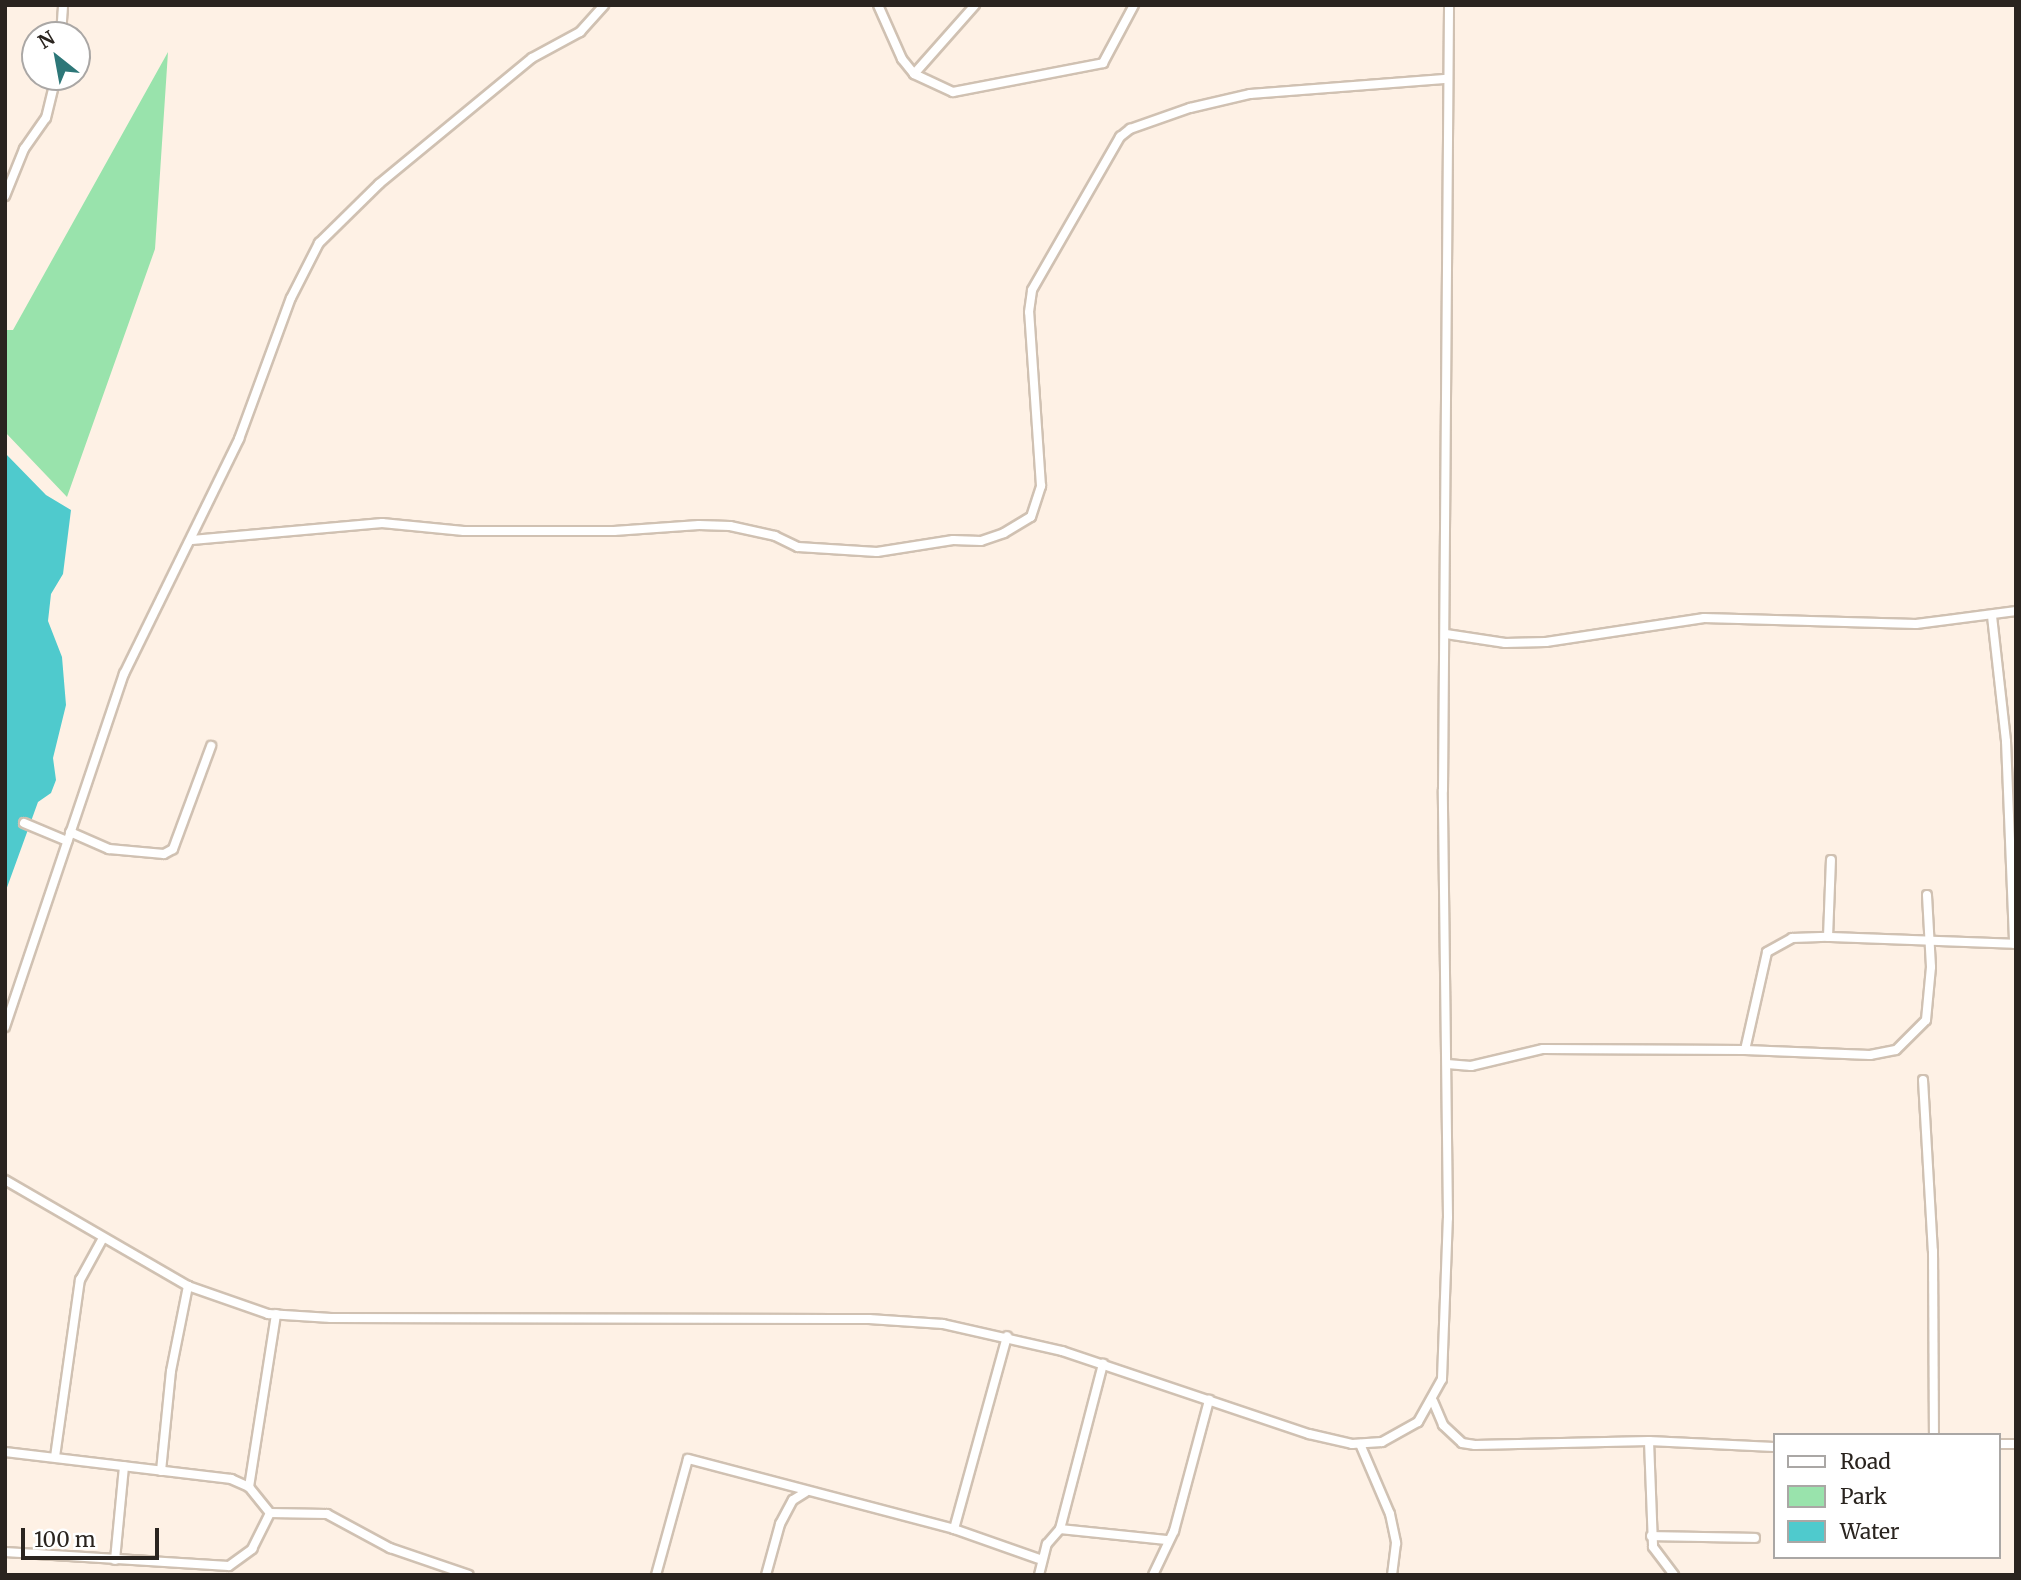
<!DOCTYPE html>
<html>
<head>
<meta charset="utf-8">
<style>
	body { margin:0 }
	#map { position:relative; width:2021px; height:1580px; overflow:hidden; background:#fef1e5; font-family:Merriweather,serif }
	div>[style] { position:absolute }
	[style*='--x'] { left:calc(var(--x)*1px); top:calc(var(--y)*1px); width:calc(var(--w)*1px); rotate:calc(var(--a)*1deg) }
	.green>* { inset:0; background:#99e3ac }
	.water>* { inset:0; background:#4fcacd }
	.roads { filter:drop-shadow(2px 0 #d0c1b2) drop-shadow(-2px 0 #d0c1b2) drop-shadow(0 2px #d0c1b2) drop-shadow(0 -2px #d0c1b2) }
	.street>* { height:8px; margin:-4px; padding:0 4px; transform-origin:4px; border-radius:4px; background:#fff }
	span { translate:-50% -50%; white-space:nowrap; text-align:center; line-height:1.15; -webkit-text-stroke:7px #fff; paint-order:stroke }
	.frame { position:absolute; inset:0; border:7px solid #2a241f; pointer-events:none }
	.legend { position:absolute; left:1773px; top:1433px; width:228px; height:126px; box-sizing:border-box; background:#fff; border:2px solid #aaa7a5; margin:0; padding:9px 12px; list-style:none; font-size:21px; color:#2a241f }
	.legend li { display:flex; align-items:center; gap:14px; height:35px }
	.legend b { width:35px; border:2px solid #aaa7a5 }
	.north { position:absolute; left:21px; top:21px; width:70px; height:70px; box-sizing:border-box; background:#fff; border:2px solid #aaa7a5; border-radius:50%; rotate:329deg; font-size:19px; font-weight:700; line-height:28px; text-align:center; color:#2a241f }
	.north::after { content:''; display:block; margin:auto; width:24px; height:32px; background:#2d7778; clip-path:polygon(50% 0,100% 100%,50% 72%,0 100%) }
	.scale { position:absolute; left:21px; top:1528px; width:138px; height:32px; box-sizing:border-box; border:4px solid #2a241f; border-top:0; padding-left:9px; font-size:21px; line-height:24px; white-space:nowrap; color:#2a241f; -webkit-text-stroke:5px #fff; paint-order:stroke }
</style>
</head>
<body>
<div id="map">
	<div class="green">
		<i style="clip-path:polygon(168px 52px,155px 249px,67px 497px,5px 432px,5px 330px,13px 330px)"></i>
	</div>
	<div class="water">
		<i style="clip-path:polygon(5px 453px,46px 495px,71px 510px,63px 574px,51px 594px,48px 621px,62px 657px,66px 705px,53px 758px,56px 780px,51px 793px,38px 802px,5px 893px)"></i>
	</div>
	<div class="roads">
		<div class="street">
			<i style="--x:878;--y:5;--w:59;--a:66"></i>
			<i style="--x:902;--y:59;--w:19;--a:51"></i>
			<i style="--x:914;--y:74;--w:43;--a:24.8"></i>
			<i style="--x:953;--y:92;--w:153;--a:-10.9"></i>
			<i style="--x:1103;--y:63;--w:66;--a:-61.9"></i>
			<i style="--x:61;--y:35;--w:30;--a:-86"></i>
			<i style="--x:914;--y:74;--w:92;--a:-48.5"></i>
			<i style="--x:5;--y:196;--w:51;--a:-68"></i>
			<i style="--x:24;--y:149;--w:38;--a:-55"></i>
			<i style="--x:46;--y:118;--w:42;--a:-76.3"></i>
			<i style="--x:192;--y:540;--w:191;--a:-5.1"></i>
			<i style="--x:382;--y:523;--w:82;--a:5.6"></i>
			<i style="--x:464;--y:531;--w:150;--a:0"></i>
			<i style="--x:614;--y:531;--w:85;--a:-4"></i>
			<i style="--x:699;--y:525;--w:31;--a:2"></i>
			<i style="--x:730;--y:526;--w:46;--a:12.5"></i>
			<i style="--x:775;--y:536;--w:25;--a:26"></i>
			<i style="--x:798;--y:547;--w:79;--a:3.6"></i>
			<i style="--x:877;--y:552;--w:77;--a:-9"></i>
			<i style="--x:953;--y:540;--w:28;--a:2"></i>
			<i style="--x:981;--y:541;--w:24;--a:-19"></i>
			<i style="--x:1004;--y:533;--w:31;--a:-31"></i>
			<i style="--x:1031;--y:517;--w:33;--a:-72"></i>
			<i style="--x:1041;--y:486;--w:174;--a:-93.9"></i>
			<i style="--x:1029;--y:312;--w:22;--a:-82"></i>
			<i style="--x:1032;--y:290;--w:177;--a:-60.1"></i>
			<i style="--x:1120;--y:137;--w:13;--a:-39"></i>
			<i style="--x:1130;--y:129;--w:64;--a:-19.3"></i>
			<i style="--x:1190;--y:108;--w:62;--a:-13.1"></i>
			<i style="--x:1250;--y:94;--w:198;--a:-4.4"></i>
			<i style="--x:1992;--y:616;--w:126;--a:83.6"></i>
			<i style="--x:2006;--y:741;--w:203;--a:87.7"></i>
			<i style="--x:1446;--y:634;--w:60;--a:8.7"></i>
			<i style="--x:1505;--y:643;--w:41;--a:-1.4"></i>
			<i style="--x:1546;--y:642;--w:160;--a:-8.6"></i>
			<i style="--x:1704;--y:618;--w:212;--a:1.6"></i>
			<i style="--x:1916;--y:624;--w:101;--a:-7.4"></i>
			<i style="--x:24;--y:823;--w:47;--a:22.7"></i>
			<i style="--x:70;--y:832;--w:43;--a:23.6"></i>
			<i style="--x:109;--y:849;--w:55;--a:5.2"></i>
			<i style="--x:164;--y:854;--w:10;--a:-29"></i>
			<i style="--x:173;--y:849;--w:110;--a:-69.7"></i>
			<i style="--x:1828;--y:937;--w:188;--a:2.1"></i>
			<i style="--x:5;--y:1027;--w:373;--a:-71.4"></i>
			<i style="--x:124;--y:674;--w:262;--a:-63.9"></i>
			<i style="--x:239;--y:439;--w:150;--a:-69.8"></i>
			<i style="--x:291;--y:298;--w:62;--a:-63"></i>
			<i style="--x:319;--y:243;--w:84;--a:-44.5"></i>
			<i style="--x:379;--y:184;--w:198;--a:-39.5"></i>
			<i style="--x:532;--y:58;--w:55;--a:-28.4"></i>
			<i style="--x:580;--y:32;--w:36;--a:-48"></i>
			<i style="--x:1745;--y:1050;--w:125;--a:2.3"></i>
			<i style="--x:1870;--y:1055;--w:26;--a:-11"></i>
			<i style="--x:1896;--y:1050;--w:42;--a:-45"></i>
			<i style="--x:1926;--y:1020;--w:53;--a:-84.6"></i>
			<i style="--x:1931;--y:967;--w:72;--a:-93.2"></i>
			<i style="--x:1447;--y:1064;--w:24;--a:5"></i>
			<i style="--x:1471;--y:1066;--w:74;--a:-13.3"></i>
			<i style="--x:1543;--y:1049;--w:202;--a:0.3"></i>
			<i style="--x:1745;--y:1050;--w:100;--a:-77.3"></i>
			<i style="--x:1767;--y:952;--w:29;--a:-29"></i>
			<i style="--x:1792;--y:938;--w:36;--a:-2"></i>
			<i style="--x:1828;--y:937;--w:77;--a:-87.8"></i>
			<i style="--x:1923;--y:1080;--w:171;--a:86.7"></i>
			<i style="--x:1933;--y:1251;--w:184;--a:89.7"></i>
			<i style="--x:5;--y:1180;--w:211;--a:30.1"></i>
			<i style="--x:188;--y:1286;--w:85;--a:19.3"></i>
			<i style="--x:268;--y:1314;--w:63;--a:3.6"></i>
			<i style="--x:331;--y:1318;--w:538;--a:0.11"></i>
			<i style="--x:869;--y:1319;--w:74;--a:3.9"></i>
			<i style="--x:943;--y:1324;--w:122;--a:12.8"></i>
			<i style="--x:1062;--y:1351;--w:261;--a:18.6"></i>
			<i style="--x:1309;--y:1434;--w:44;--a:13.1"></i>
			<i style="--x:1352;--y:1444;--w:30;--a:-4"></i>
			<i style="--x:1382;--y:1442;--w:41;--a:-29.1"></i>
			<i style="--x:1418;--y:1422;--w:49;--a:-60.8"></i>
			<i style="--x:1442;--y:1379;--w:161;--a:-87.9"></i>
			<i style="--x:1448;--y:1218;--w:428;--a:-90.7"></i>
			<i style="--x:1443;--y:790;--w:785;--a:-89.56"></i>
			<i style="--x:1433;--y:1401;--w:26;--a:67"></i>
			<i style="--x:1443;--y:1425;--w:26;--a:43"></i>
			<i style="--x:1462;--y:1443;--w:13;--a:9"></i>
			<i style="--x:1475;--y:1445;--w:174;--a:-1.3"></i>
			<i style="--x:1649;--y:1441;--w:125;--a:2.7"></i>
			<i style="--x:1649;--y:1441;--w:106;--a:87.8"></i>
			<i style="--x:1653;--y:1547;--w:35;--a:53"></i>
			<i style="--x:1360;--y:1444;--w:76;--a:66.8"></i>
			<i style="--x:1390;--y:1514;--w:30;--a:78"></i>
			<i style="--x:1396;--y:1543;--w:32;--a:97"></i>
			<i style="--x:1998;--y:1444;--w:18;--a:0"></i>
			<i style="--x:5;--y:1452;--w:228;--a:6.8"></i>
			<i style="--x:231;--y:1479;--w:20;--a:24"></i>
			<i style="--x:249;--y:1487;--w:33;--a:51"></i>
			<i style="--x:270;--y:1513;--w:57;--a:1"></i>
			<i style="--x:327;--y:1514;--w:72;--a:28.4"></i>
			<i style="--x:390;--y:1548;--w:83;--a:18.9"></i>
			<i style="--x:55;--y:1457;--w:179;--a:-82"></i>
			<i style="--x:80;--y:1280;--w:48;--a:-61.3"></i>
			<i style="--x:161;--y:1471;--w:100;--a:-84.3"></i>
			<i style="--x:171;--y:1371;--w:87;--a:-78.7"></i>
			<i style="--x:249;--y:1487;--w:175;--a:-81.1"></i>
			<i style="--x:954;--y:1529;--w:200;--a:-74.6"></i>
			<i style="--x:1060;--y:1529;--w:171;--a:-75.4"></i>
			<i style="--x:1651;--y:1536;--w:104;--a:1.1"></i>
			<i style="--x:5;--y:1552;--w:224;--a:3.6"></i>
			<i style="--x:229;--y:1566;--w:29;--a:-36"></i>
			<i style="--x:252;--y:1549;--w:40;--a:-63.4"></i>
			<i style="--x:115;--y:1560;--w:94;--a:-84.5"></i>
			<i style="--x:656;--y:1575;--w:120;--a:-74.6"></i>
			<i style="--x:688;--y:1459;--w:275;--a:14.7"></i>
			<i style="--x:954;--y:1529;--w:93;--a:19.4"></i>
			<i style="--x:766;--y:1575;--w:53;--a:-74.6"></i>
			<i style="--x:780;--y:1524;--w:27;--a:-62"></i>
			<i style="--x:793;--y:1500;--w:15;--a:-32"></i>
			<i style="--x:1039;--y:1575;--w:32;--a:-76"></i>
			<i style="--x:1047;--y:1544;--w:20;--a:-49"></i>
			<i style="--x:1060;--y:1529;--w:107;--a:5.9"></i>
			<i style="--x:1153;--y:1575;--w:49;--a:-64.5"></i>
			<i style="--x:1174;--y:1531;--w:136;--a:-75"></i>
		</div>
	</div>
	<div class="frame"></div>
	<ul class="legend">
	<li><b style="height:9px;background:#fff"></b>Road</li>
	<li><b style="height:19px;background:#99e3ac"></b>Park</li>
	<li><b style="height:19px;background:#4fcacd"></b>Water</li>
	</ul>
	<div class="north">N</div>
	<div class="scale">100 m</div>
</div>
</body>
</html>
